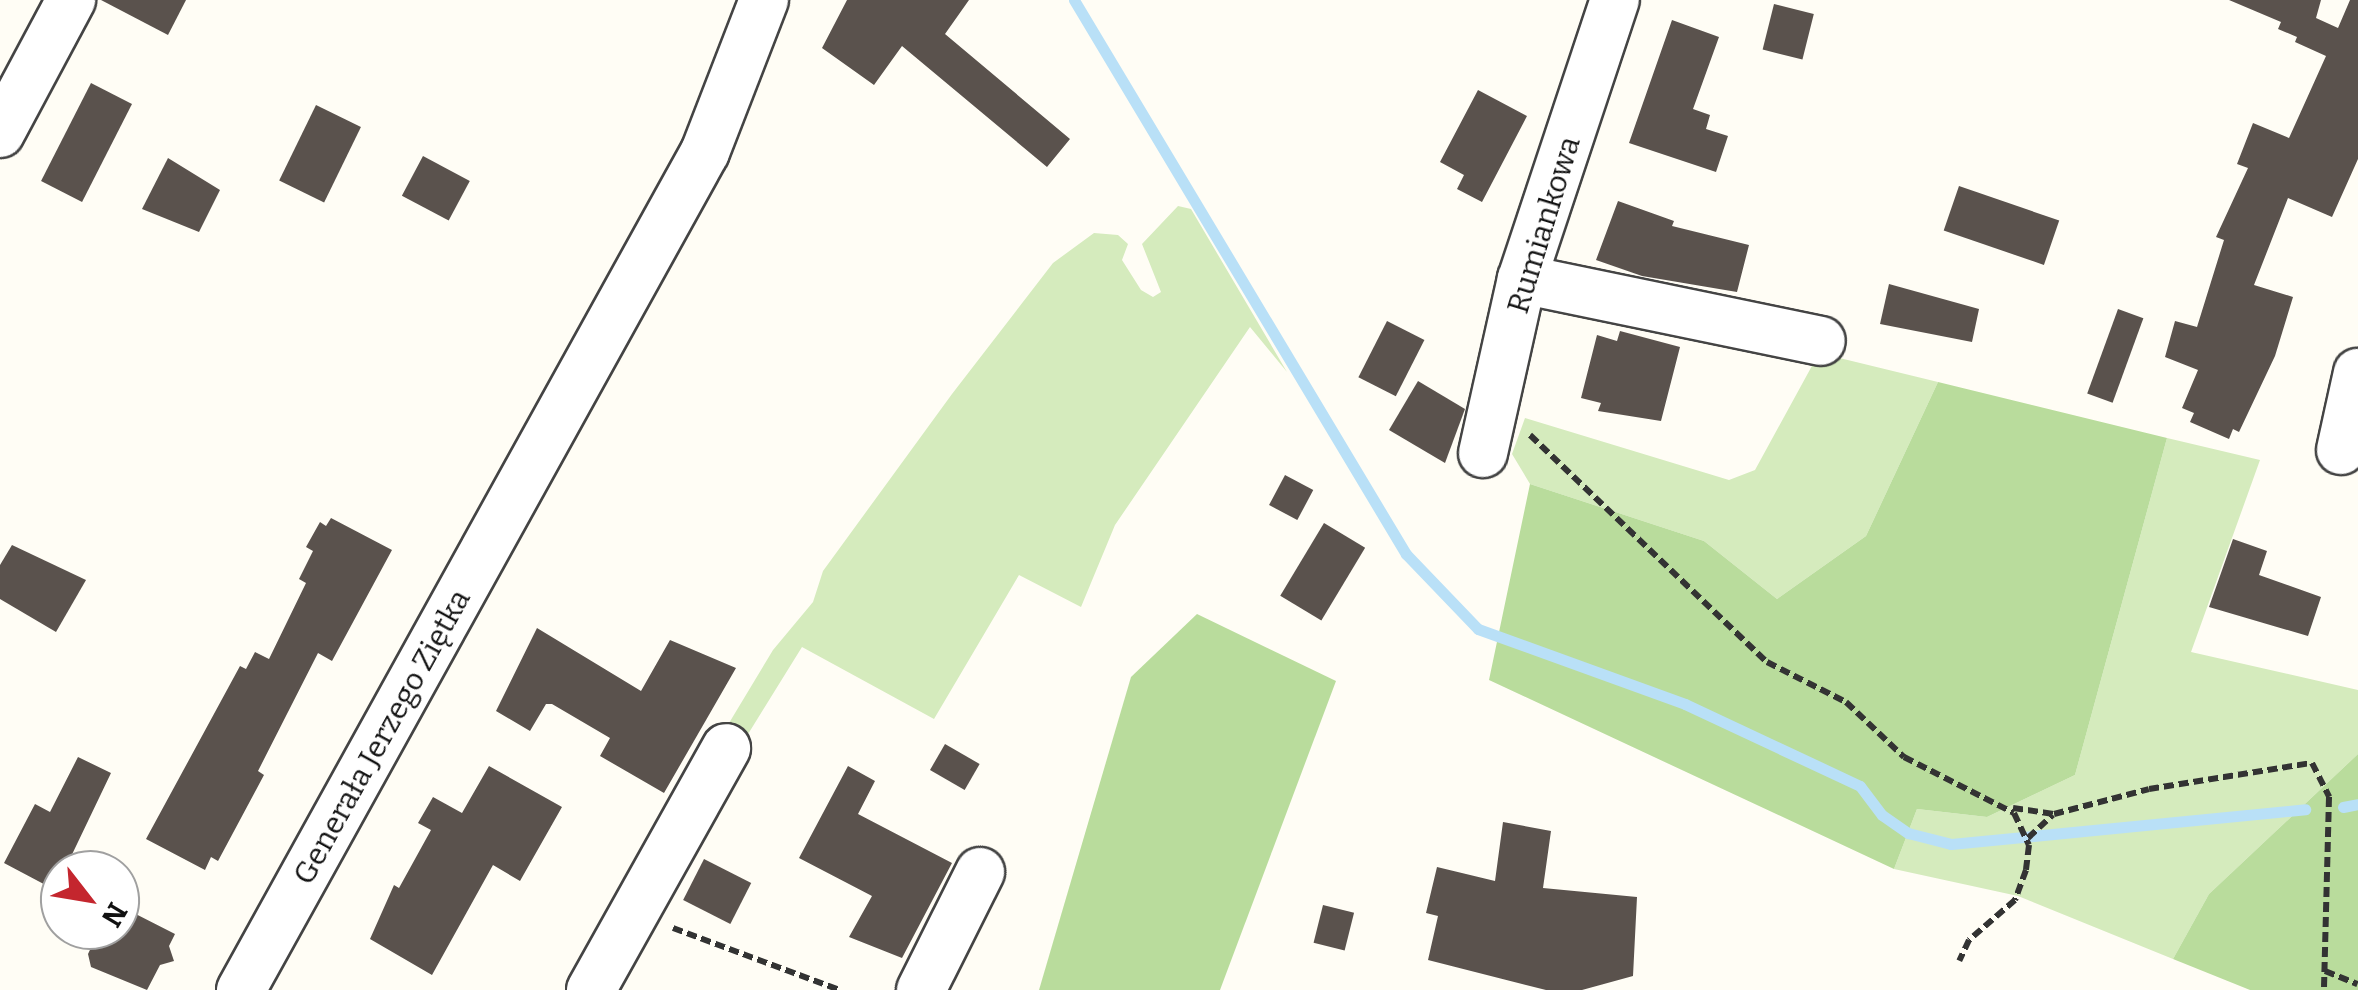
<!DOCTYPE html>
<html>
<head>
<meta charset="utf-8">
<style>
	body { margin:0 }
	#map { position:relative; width:2358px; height:990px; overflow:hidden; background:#fffdf5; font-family:Bitter,serif }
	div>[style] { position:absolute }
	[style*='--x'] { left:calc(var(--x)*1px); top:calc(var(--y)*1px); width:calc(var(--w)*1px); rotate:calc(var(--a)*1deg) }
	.green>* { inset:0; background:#d5ebbd }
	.forest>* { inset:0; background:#b9dc9c }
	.stream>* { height:11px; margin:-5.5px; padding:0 5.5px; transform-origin:5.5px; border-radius:5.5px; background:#b9e0f7 }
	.building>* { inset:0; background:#5a524d; transform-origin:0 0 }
	.path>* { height:6px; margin-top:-3px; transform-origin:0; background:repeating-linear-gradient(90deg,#333 0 10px,transparent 0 15px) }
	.roads { filter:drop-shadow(2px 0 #444) drop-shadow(-2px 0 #444) drop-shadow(0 2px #444) drop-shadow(0 -2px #444) }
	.minor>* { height:48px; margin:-24px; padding:0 24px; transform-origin:24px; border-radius:24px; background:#fff }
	span { translate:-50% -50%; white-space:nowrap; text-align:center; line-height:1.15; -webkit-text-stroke:10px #fff; paint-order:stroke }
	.street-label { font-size:30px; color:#111 }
	.north { position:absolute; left:40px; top:850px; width:100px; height:100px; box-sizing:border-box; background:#fff; border:2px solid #a0a0a0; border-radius:50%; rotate:121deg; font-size:28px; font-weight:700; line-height:40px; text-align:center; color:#111 }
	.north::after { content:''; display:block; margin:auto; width:35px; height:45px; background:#c4262e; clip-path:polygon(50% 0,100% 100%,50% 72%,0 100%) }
</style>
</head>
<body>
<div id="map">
	<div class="green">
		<i style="clip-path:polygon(1178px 206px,1191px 209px,1287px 372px,1250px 327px,1115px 525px,1081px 607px,1019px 575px,934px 719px,802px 647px,732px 760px,736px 783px,726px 791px,723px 733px,773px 650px,813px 602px,823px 571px,952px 394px,1053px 263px,1094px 233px,1118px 235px,1128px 244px,1122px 260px,1141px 290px,1153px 297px,1161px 292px,1142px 244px)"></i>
		<i style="clip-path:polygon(1819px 353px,1938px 382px,1866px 536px,1777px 599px,1704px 541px,1530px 484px,1512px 454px,1525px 418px,1729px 480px,1755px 470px)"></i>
		<i style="clip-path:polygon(2167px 438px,2260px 460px,2191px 652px,2358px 690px,2358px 754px,2209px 894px,2173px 959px,2018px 896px,1894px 869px,1917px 809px,1987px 817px,2075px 775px)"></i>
	</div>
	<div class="forest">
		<i style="clip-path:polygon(1938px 382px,2167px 438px,2075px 775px,1987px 817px,1917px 809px,1894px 869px,1489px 680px,1530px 484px,1704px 541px,1777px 599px,1866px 536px)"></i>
		<i style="clip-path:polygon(1197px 614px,1336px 681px,1220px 990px,1039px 990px,1131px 677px)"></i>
		<i style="clip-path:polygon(2358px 754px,2358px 990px,2250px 990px,2173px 959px,2209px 894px)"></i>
	</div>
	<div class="stream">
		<i style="--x:1074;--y:0;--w:646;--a:59.07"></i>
		<i style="--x:1406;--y:554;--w:104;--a:46.2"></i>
		<i style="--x:1478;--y:629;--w:220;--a:19.9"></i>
		<i style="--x:1685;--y:704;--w:193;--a:25.1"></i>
		<i style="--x:1860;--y:786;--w:36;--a:53"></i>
		<i style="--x:1882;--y:815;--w:32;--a:35"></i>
		<i style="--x:1908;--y:833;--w:44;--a:14.3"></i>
		<i style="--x:1951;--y:844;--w:356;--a:-5.6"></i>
		<i style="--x:2343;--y:807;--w:15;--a:-11"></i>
	</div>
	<div class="building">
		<i style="clip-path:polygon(101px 0,186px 0,168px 35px)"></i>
		<i style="clip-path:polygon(847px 0,969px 0,945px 34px,1070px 139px,1047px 167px,902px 46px,874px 85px,822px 48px)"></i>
		<i style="clip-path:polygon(2229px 0,2321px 0,2316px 18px,2338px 28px,2350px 0,2358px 0,2358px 159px,2332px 217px,2288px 198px,2254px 285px,2293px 297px,2275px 356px,2239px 432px,2233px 429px,2229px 439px,2190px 422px,2194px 413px,2182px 408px,2198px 370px,2165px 357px,2175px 321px,2197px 327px,2224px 240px,2216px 237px,2248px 168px,2237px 164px,2253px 123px,2289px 138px,2326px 56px,2295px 42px,2297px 37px,2278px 29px,2281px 22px)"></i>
		<i style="left:1774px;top:4px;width:41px;height:47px;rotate:14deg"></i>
		<i style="clip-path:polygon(1672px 20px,1719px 37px,1693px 109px,1710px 115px,1706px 129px,1728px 136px,1716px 172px,1629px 143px)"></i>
		<i style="left:91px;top:83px;width:46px;height:110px;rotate:27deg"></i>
		<i style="clip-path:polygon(1478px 90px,1527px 116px,1482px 202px,1457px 189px,1464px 175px,1440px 162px)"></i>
		<i style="left:316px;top:105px;width:50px;height:84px;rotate:26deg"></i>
		<i style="left:423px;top:156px;width:53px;height:45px;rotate:28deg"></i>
		<i style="clip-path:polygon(168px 158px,220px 190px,199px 232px,142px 209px)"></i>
		<i style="left:1959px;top:186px;width:106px;height:47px;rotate:19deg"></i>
		<i style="clip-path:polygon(1618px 201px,1674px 221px,1672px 226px,1749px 245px,1737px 292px,1642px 276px,1596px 260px)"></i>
		<i style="clip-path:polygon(1889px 284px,1979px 309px,1972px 342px,1880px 324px)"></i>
		<i style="left:2118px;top:309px;width:27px;height:90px;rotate:20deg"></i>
		<i style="left:1387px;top:321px;width:42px;height:63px;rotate:27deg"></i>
		<i style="clip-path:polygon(1620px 331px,1680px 347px,1661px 421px,1598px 411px,1601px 403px,1581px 398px,1597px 335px,1617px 341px)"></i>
		<i style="clip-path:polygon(1418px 381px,1465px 409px,1445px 463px,1389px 430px)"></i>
		<i style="left:1285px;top:475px;width:32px;height:34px;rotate:28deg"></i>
		<i style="clip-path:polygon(331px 518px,392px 550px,332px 661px,318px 653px,258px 771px,264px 775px,218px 861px,211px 857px,205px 870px,146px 839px,240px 666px,246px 669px,255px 652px,269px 659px,306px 583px,299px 579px,313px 551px,306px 547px,320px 522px,326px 526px)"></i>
		<i style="left:1324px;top:523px;width:48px;height:85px;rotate:31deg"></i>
		<i style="clip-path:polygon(2233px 539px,2267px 551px,2259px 575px,2321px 597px,2308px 636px,2209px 607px)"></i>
		<i style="clip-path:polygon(12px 545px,86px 580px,56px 632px,0 599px,0 565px)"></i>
		<i style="clip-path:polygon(537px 628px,641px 691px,670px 640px,736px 668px,664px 793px,600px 756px,610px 738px,552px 704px,546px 704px,530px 731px,496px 711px)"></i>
		<i style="left:945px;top:744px;width:40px;height:30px;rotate:30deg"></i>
		<i style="clip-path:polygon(78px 757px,111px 773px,55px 890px,4px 863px,35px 804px,50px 812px)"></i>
		<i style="clip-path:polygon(489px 766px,562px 807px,520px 881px,493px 865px,432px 975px,370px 939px,394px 885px,399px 888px,431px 830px,418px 823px,433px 797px,462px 813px)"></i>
		<i style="clip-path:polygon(848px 766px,875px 781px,858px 814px,952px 863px,902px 958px,849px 937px,872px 896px,799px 858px)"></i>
		<i style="clip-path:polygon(1503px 822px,1551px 831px,1543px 888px,1637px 897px,1633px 976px,1582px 990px,1546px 990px,1428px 960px,1438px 916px,1426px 913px,1437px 867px,1495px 881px)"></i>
		<i style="left:704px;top:859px;width:53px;height:46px;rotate:27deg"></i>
		<i style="left:1323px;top:905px;width:32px;height:39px;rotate:14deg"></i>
		<i style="clip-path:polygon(120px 906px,175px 934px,169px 946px,174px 961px,160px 965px,147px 990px,91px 967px,88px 954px,99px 931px,120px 930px)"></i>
	</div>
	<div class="path">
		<i style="--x:1530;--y:435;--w:328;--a:43.8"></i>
		<i style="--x:1767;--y:662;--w:89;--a:26.9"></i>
		<i style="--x:1846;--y:702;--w:80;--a:43.5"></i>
		<i style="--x:1904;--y:757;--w:123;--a:27"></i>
		<i style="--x:2014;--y:813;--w:35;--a:65"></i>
		<i style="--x:2029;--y:845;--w:25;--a:97"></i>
		<i style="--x:2026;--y:870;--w:32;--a:110"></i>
		<i style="--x:2015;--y:900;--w:61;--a:139"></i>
		<i style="--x:1969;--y:940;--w:23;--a:115"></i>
		<i style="--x:2013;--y:808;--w:41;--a:8.3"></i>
		<i style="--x:2054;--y:814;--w:98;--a:-14.7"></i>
		<i style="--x:2149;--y:789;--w:165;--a:-9.1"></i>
		<i style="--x:2312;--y:763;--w:38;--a:63"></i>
		<i style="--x:2329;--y:797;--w:193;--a:91.5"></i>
		<i style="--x:2028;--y:838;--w:34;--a:-43"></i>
		<i style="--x:673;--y:928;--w:178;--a:20.4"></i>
		<i style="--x:2325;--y:971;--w:35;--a:22"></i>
	</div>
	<div class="roads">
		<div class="minor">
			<i style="--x:0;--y:133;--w:151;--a:-61.9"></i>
			<i style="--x:1522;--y:279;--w:305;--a:11.7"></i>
			<i style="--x:2341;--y:450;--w:79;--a:-77.6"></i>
			<i style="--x:1483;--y:453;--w:178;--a:-77.4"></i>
			<i style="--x:1522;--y:279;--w:294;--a:-71.6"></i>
			<i style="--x:241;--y:990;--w:958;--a:-61.03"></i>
			<i style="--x:705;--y:152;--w:163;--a:-68.8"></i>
			<i style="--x:591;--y:990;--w:277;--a:-60.8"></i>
			<i style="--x:921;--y:990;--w:132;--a:-63.4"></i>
		</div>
	</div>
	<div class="street-label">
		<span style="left:1544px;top:225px;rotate:-73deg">Rumiankowa</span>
		<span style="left:382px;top:737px;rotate:-61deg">Generała Jerzego Ziętka</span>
	</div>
	<div class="north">N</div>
</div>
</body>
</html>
